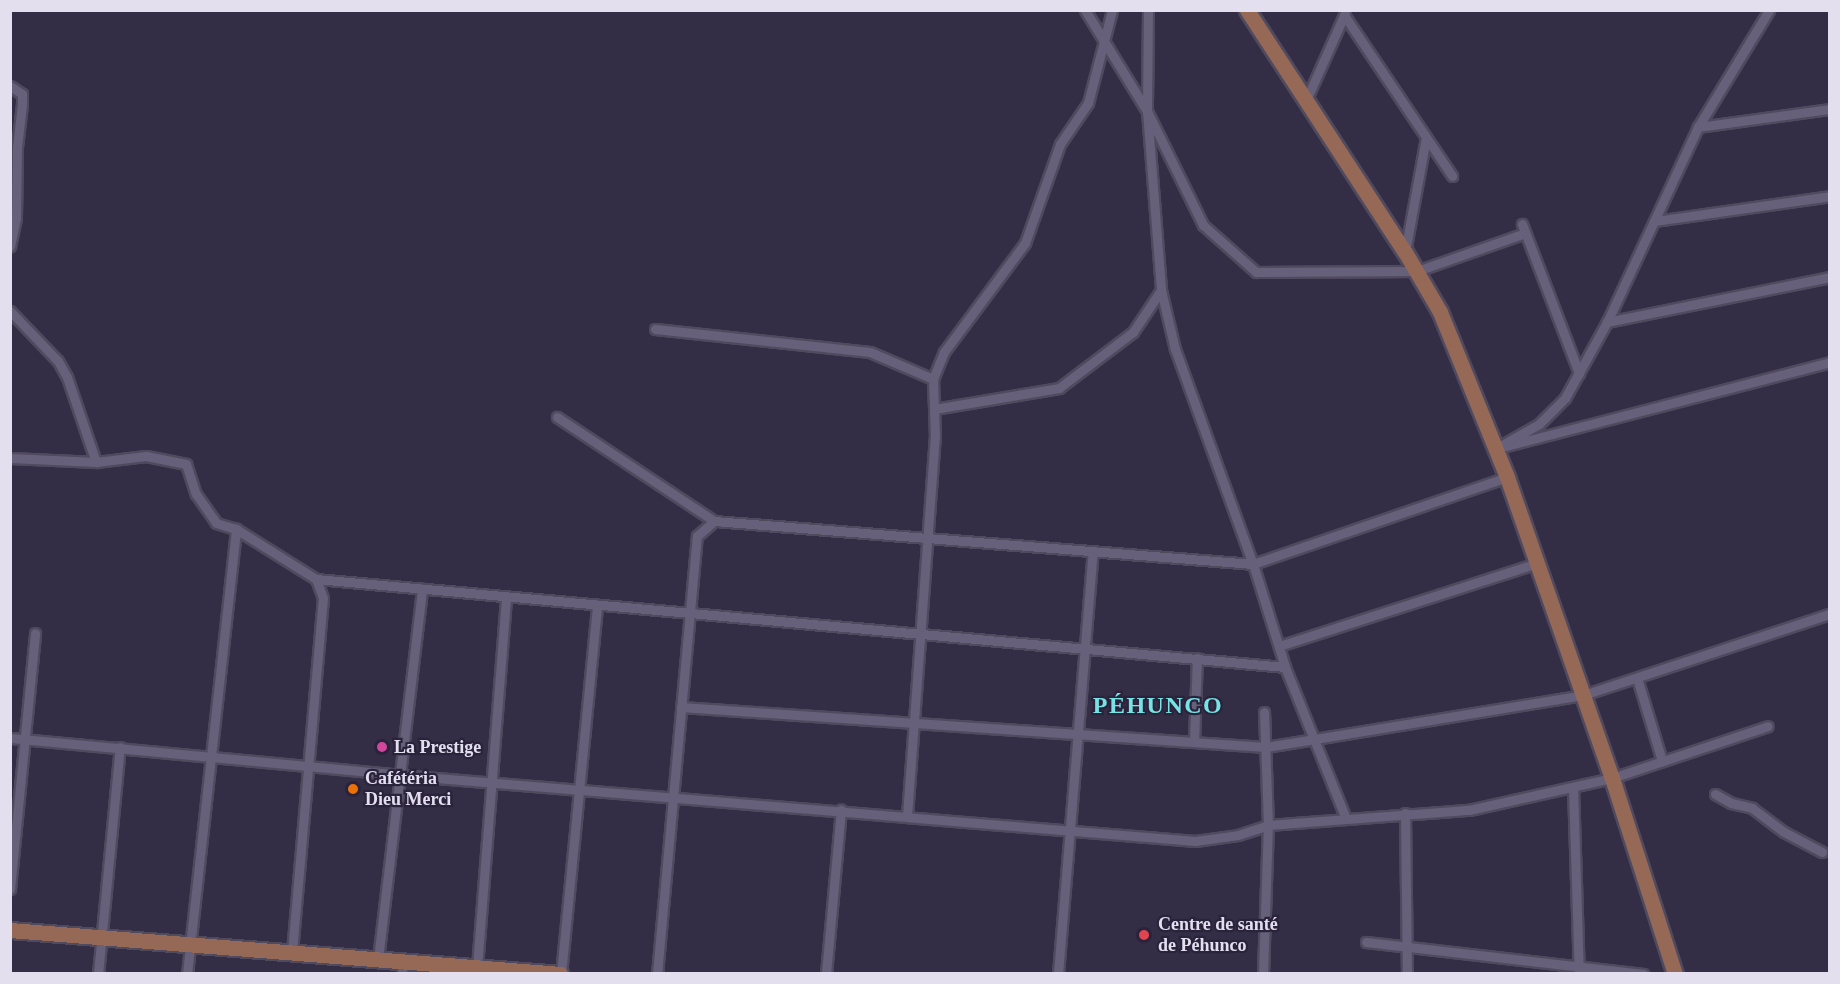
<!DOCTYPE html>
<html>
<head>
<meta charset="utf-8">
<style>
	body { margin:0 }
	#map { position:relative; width:1840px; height:984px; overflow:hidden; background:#342d46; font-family:"Times New Roman",serif }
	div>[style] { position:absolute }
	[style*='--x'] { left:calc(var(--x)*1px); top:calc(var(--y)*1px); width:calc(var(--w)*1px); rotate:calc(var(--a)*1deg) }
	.roads { filter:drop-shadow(2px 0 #504a5e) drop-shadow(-2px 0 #504a5e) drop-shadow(0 2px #504a5e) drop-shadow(0 -2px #504a5e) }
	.minor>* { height:9px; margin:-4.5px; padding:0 4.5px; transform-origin:4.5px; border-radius:4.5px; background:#67607b }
	.primary>* { height:15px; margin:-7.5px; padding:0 7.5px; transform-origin:7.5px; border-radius:7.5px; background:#966856 }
	.dots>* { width:16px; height:16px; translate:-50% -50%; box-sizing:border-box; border:3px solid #2a233b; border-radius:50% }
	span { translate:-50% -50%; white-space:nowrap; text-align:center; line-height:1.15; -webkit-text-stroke:4.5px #2a233b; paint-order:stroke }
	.poi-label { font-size:18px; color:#e3dfef; font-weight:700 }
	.left { translate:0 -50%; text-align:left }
	.district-label { font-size:24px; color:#77e3e5; font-weight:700; letter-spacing:1.5px }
	.frame { position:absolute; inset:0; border:12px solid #e3dfef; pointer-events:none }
</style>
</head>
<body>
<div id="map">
	<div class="roads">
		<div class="minor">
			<i style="--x:1085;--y:10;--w:119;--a:58.5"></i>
			<i style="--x:1147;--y:111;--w:127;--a:63.8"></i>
			<i style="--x:1203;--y:225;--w:71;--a:41.6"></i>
			<i style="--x:1256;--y:272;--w:161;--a:-0.4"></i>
			<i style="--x:1417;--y:271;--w:114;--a:-19.4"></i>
			<i style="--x:1148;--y:10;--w:101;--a:90.6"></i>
			<i style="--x:1147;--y:111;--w:180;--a:85.5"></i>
			<i style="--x:1161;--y:290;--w:61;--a:76.7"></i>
			<i style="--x:1175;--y:349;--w:229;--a:70.1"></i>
			<i style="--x:1253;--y:564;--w:108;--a:72.7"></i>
			<i style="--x:1285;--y:667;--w:161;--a:68.1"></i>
			<i style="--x:1344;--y:15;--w:194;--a:56.1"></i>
			<i style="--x:10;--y:86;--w:14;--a:34"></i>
			<i style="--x:22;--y:94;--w:10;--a:90"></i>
			<i style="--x:22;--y:104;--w:43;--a:96.6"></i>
			<i style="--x:17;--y:147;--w:71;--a:90.8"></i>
			<i style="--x:16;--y:218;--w:29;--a:102"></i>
			<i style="--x:1307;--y:98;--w:93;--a:-65.9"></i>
			<i style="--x:1698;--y:127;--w:133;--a:-7.8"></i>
			<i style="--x:1655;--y:221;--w:177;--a:-8.1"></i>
			<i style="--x:1522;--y:224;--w:160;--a:69.1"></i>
			<i style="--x:1405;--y:252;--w:116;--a:-79.6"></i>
			<i style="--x:10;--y:311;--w:69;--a:46.2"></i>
			<i style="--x:58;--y:361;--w:18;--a:61"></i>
			<i style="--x:67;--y:377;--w:90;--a:71.2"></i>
			<i style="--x:96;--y:462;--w:50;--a:-6.8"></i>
			<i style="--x:146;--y:456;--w:41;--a:11.3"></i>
			<i style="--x:186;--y:464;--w:32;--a:72"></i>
			<i style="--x:196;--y:494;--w:35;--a:55"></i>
			<i style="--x:216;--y:523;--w:21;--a:17"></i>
			<i style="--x:236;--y:529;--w:94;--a:32"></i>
			<i style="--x:316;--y:579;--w:973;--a:5.19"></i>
			<i style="--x:1607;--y:322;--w:227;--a:-11.4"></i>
			<i style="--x:655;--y:329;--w:216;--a:6.1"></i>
			<i style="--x:870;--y:352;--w:69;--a:23.2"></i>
			<i style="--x:934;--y:409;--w:127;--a:-9.5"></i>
			<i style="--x:1059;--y:388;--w:93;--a:-37.1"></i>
			<i style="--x:1133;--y:332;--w:50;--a:-56.3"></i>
			<i style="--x:557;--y:417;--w:188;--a:33.5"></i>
			<i style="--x:714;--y:521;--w:541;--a:4.56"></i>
			<i style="--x:1253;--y:564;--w:268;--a:-18.9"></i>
			<i style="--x:1506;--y:446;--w:335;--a:-14.5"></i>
			<i style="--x:1495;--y:449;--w:51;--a:-29.6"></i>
			<i style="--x:1539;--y:424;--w:37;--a:-45"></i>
			<i style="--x:1565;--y:398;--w:87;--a:-61.1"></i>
			<i style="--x:1607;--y:322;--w:215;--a:-65"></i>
			<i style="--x:1698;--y:127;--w:137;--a:-58.7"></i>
			<i style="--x:10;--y:458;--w:86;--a:2.7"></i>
			<i style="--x:1279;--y:646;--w:271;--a:-17.8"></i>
			<i style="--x:1637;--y:678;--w:87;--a:73.2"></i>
			<i style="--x:681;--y:707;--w:586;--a:3.91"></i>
			<i style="--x:1266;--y:747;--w:321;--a:-9.3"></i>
			<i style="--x:1583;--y:695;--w:260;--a:-18.2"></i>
			<i style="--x:10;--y:738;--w:392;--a:5.4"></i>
			<i style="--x:400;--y:775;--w:798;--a:4.75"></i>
			<i style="--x:1195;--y:841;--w:43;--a:-7.9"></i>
			<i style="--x:1238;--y:835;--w:32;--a:-18"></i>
			<i style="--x:1268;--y:825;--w:202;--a:-4.3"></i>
			<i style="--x:1469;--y:810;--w:147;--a:-12.6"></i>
			<i style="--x:1612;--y:778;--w:164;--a:-18.4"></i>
			<i style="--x:1194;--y:742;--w:84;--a:-88"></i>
			<i style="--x:1573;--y:787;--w:187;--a:88.2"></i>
			<i style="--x:1715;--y:794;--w:18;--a:29"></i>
			<i style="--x:1731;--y:803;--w:22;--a:13"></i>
			<i style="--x:1752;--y:808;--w:40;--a:37"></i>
			<i style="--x:1784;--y:832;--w:43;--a:27.8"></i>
			<i style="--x:1405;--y:813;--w:161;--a:89.3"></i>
			<i style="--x:907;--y:816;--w:380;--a:-85.8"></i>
			<i style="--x:935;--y:437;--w:58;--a:-92"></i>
			<i style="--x:933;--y:379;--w:29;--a:-68"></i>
			<i style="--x:944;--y:352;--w:136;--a:-53.4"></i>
			<i style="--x:1025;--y:243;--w:105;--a:-70.5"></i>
			<i style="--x:1060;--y:144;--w:50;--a:-55.7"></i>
			<i style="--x:1088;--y:103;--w:96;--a:-75.5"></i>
			<i style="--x:10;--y:889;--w:257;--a:-84.4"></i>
			<i style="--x:1366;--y:942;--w:279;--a:6.6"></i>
			<i style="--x:292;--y:952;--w:355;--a:-85"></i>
			<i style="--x:323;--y:598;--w:20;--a:-110"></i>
			<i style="--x:378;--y:959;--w:373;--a:-83.2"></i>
			<i style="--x:477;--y:967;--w:371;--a:-85.5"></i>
			<i style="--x:98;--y:974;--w:228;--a:-84.5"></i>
			<i style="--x:187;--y:974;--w:448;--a:-83.7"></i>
			<i style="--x:402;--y:974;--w:13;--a:-86"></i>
			<i style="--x:561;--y:974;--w:371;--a:-84.4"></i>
			<i style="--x:657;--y:974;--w:440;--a:-84.8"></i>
			<i style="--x:697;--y:536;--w:23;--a:-41"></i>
			<i style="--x:826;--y:974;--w:165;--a:-84.8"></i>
			<i style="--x:1058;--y:974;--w:424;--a:-85.3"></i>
			<i style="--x:1263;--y:974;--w:149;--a:-88.1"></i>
			<i style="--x:1268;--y:825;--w:113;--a:-92"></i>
		</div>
		<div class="primary">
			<i style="--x:1247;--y:10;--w:289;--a:56.9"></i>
			<i style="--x:1405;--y:252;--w:69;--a:59.7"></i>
			<i style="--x:1440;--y:312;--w:178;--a:67.9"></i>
			<i style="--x:1507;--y:477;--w:319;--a:70.8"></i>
			<i style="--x:1612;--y:778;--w:206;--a:72.2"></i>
			<i style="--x:10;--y:930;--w:552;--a:4.57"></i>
		</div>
	</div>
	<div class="dots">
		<i style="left:382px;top:747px;background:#d1479c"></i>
		<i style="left:353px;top:789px;background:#e8710a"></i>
		<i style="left:1144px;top:935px;background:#e0444e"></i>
	</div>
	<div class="poi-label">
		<span class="left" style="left:394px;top:747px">La Prestige</span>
		<span class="left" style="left:365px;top:789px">Cafétéria<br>Dieu Merci</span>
		<span class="left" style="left:1158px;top:935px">Centre de santé<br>de Péhunco</span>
	</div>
	<div class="district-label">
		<span style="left:1158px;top:706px">PÉHUNCO</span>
	</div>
	<div class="frame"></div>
</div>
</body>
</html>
